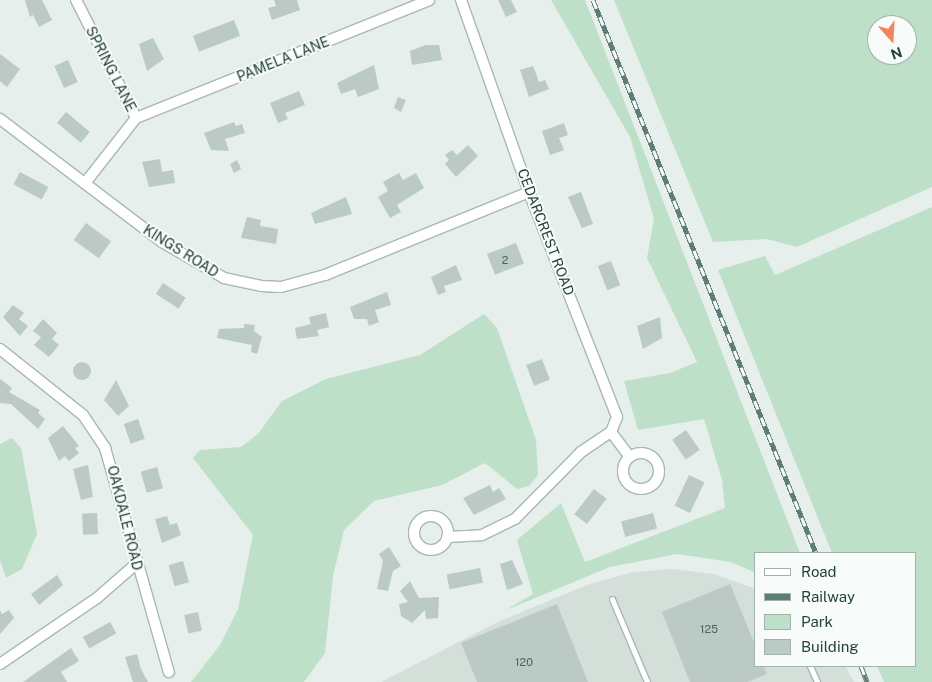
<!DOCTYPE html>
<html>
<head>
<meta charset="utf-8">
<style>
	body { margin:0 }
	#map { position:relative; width:932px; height:682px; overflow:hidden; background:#e6efeb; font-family:"Public Sans",sans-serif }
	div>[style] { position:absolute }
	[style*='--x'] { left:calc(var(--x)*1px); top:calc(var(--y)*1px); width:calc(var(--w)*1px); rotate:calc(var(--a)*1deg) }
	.built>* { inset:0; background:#d4dfda }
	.green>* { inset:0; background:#bfe0c8 }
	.building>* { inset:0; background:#bbcac4; transform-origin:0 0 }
	.round { border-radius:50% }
	.roads { filter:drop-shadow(1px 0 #a8b8b2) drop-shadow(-1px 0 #a8b8b2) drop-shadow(0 1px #a8b8b2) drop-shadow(0 -1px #a8b8b2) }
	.lane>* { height:5px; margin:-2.5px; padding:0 2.5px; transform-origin:2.5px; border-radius:2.5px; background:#fff }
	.street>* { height:10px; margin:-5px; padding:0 5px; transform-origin:5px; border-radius:5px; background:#fff }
	.street>.ring { margin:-5px; padding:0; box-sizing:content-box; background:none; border:10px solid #fff; border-radius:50% }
	.rail>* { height:5px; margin-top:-2.5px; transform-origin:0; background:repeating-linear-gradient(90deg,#f7fbf9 0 9px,#5f7d75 0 18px); box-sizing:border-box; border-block:1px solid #5f7d75 }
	span { translate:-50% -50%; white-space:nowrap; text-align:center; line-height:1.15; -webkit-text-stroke:4px #f7fbf9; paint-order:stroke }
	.number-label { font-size:11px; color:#4a645c }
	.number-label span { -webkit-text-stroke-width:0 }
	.street-label { font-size:14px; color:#24423a }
	.legend { position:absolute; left:754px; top:552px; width:162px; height:115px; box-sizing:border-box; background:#f7fbf9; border:1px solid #a3b1ad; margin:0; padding:6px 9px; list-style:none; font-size:15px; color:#24423a }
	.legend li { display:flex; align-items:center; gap:10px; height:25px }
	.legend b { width:25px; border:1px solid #a3b1ad }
	.north { position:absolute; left:867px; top:15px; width:50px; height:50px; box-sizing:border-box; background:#f7fbf9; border:1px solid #a3b1ad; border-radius:50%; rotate:161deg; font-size:14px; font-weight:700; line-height:20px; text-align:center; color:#24423a }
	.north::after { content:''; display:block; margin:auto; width:18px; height:22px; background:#f4845f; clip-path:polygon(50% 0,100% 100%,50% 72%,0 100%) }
</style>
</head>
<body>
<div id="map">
	<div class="built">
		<i style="clip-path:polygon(672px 569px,714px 574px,756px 589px,756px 666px,845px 666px,854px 682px,381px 682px,498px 622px,587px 585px,633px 572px)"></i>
	</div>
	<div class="green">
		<i style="clip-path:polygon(551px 0,585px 0,800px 553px,756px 553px,756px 573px,731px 562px,677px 554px,610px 567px,506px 610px,533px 594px,517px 540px,561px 503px,585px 562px,725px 508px,722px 480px,704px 419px,638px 430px,624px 381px,670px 373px,697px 362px,647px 258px,654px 219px,630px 137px)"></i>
		<i style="clip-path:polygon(evenodd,614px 0,932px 0,932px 187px,797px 247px,767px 239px,713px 242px,614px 0,877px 25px,907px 25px,907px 55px,877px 55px,877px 25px)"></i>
		<i style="clip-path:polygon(932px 207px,932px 682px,884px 682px,877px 666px,916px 666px,916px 553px,832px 553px,718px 270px,765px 256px,775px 275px)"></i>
		<i style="clip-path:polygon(484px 314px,497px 328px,536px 440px,538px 475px,529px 486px,517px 489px,485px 463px,442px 485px,374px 501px,344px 530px,333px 576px,325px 653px,304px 682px,191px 682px,220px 645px,238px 609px,253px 535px,193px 458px,200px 450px,241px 447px,258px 434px,282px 401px,326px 379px,420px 355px)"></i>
		<i style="clip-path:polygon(12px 438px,21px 448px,37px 534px,22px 569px,6px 578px,0 560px,0 444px)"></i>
	</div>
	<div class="building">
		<i style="clip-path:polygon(25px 0,42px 0,52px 20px,39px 27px,33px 15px,30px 17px)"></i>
		<i style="clip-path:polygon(274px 0,297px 0,300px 10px,272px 20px,268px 8px,276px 6px)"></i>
		<i style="clip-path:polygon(498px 0,511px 0,517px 12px,506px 17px)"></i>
		<i style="left:234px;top:20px;width:17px;height:44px;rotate:69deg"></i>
		<i style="clip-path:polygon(153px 38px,164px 59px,147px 71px,139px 44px)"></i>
		<i style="clip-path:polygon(426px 45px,439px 45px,442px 60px,412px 65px,410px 51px)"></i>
		<i style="clip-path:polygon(0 54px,20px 69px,7px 87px,0 81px)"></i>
		<i style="left:68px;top:60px;width:24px;height:15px;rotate:66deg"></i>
		<i style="clip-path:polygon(374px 65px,379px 89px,358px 97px,355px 89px,341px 94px,337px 83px)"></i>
		<i style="clip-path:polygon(533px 66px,539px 82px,545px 80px,549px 89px,529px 97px,520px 70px)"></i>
		<i style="clip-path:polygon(299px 91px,305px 105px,285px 113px,288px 119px,278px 123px,270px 103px)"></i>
		<i style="clip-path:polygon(398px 97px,406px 100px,401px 112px,394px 108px)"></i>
		<i style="left:66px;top:112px;width:31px;height:14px;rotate:40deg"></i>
		<i style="clip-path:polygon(234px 122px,236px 126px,242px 124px,245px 133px,225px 139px,229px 151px,211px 150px,204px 133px)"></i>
		<i style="clip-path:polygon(564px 123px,568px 135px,559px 138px,564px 150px,550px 155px,542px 131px)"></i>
		<i style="clip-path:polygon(468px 145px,478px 156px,456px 177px,445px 164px,449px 160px,445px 155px,452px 150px,457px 155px)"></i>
		<i style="clip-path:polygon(160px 159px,162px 172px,173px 170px,175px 183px,149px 187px,142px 162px)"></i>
		<i style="clip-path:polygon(237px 160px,241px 169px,234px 173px,230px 164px)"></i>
		<i style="left:20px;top:172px;width:32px;height:14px;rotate:28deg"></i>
		<i style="clip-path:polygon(399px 173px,403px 180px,416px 173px,424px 188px,397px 205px,401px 212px,390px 218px,378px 197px,388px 191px,383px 182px)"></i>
		<i style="clip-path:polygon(581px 192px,593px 224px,582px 228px,568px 197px)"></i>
		<i style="clip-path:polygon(346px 197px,352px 214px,315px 224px,311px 213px)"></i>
		<i style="clip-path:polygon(247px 217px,261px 220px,260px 226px,278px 229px,276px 244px,241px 238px)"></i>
		<i style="left:86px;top:223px;width:31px;height:21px;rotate:36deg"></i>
		<i style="left:516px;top:243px;width:22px;height:31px;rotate:69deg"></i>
		<i style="left:611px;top:261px;width:26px;height:14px;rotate:69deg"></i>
		<i style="clip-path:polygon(456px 265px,462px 280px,444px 286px,446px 292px,438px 295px,431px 277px)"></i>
		<i style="left:163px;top:283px;width:27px;height:13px;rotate:33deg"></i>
		<i style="clip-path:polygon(387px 292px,391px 305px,375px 310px,379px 322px,369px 326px,367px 319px,354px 319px,350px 307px)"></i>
		<i style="clip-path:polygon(13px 305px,24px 313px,19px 319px,28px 326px,20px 336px,3px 317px)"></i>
		<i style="clip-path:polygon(326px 313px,329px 327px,317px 330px,319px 336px,297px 339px,295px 328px,311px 324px,309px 317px)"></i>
		<i style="clip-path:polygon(660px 317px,662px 338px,643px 349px,637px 326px)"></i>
		<i style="clip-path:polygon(43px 319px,57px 333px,52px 339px,59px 345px,49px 357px,34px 345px,41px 337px,33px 331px)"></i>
		<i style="clip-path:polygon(244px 324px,255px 325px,254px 331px,262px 337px,257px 354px,251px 352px,252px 345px,217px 338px,219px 329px,244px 328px)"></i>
		<i style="left:542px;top:359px;width:22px;height:17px;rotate:69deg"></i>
		<i class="round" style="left:73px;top:362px;width:18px;height:18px"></i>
		<i style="clip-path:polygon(0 379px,12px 388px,9px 392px,40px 410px,38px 413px,45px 419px,38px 429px,11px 404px,0 403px)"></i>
		<i style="clip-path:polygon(116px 380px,129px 406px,118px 416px,104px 400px)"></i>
		<i style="left:138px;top:419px;width:21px;height:15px;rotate:71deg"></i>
		<i style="clip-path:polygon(63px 426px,79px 446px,75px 448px,79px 453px,69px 461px,65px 456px,59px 461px,48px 438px)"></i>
		<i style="left:686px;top:430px;width:24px;height:17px;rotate:55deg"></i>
		<i style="clip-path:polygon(88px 465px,93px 497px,81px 500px,73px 469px)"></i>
		<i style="left:157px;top:467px;width:22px;height:17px;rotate:74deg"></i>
		<i style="left:689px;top:475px;width:17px;height:34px;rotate:25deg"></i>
		<i style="clip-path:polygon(490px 485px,493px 492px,499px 488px,506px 499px,474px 515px,463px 498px)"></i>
		<i style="left:594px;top:489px;width:16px;height:32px;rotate:38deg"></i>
		<i style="left:97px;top:513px;width:21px;height:15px;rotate:87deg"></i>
		<i style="left:653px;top:513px;width:16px;height:33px;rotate:75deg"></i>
		<i style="clip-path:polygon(167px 516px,170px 525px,177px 523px,181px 535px,162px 543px,155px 519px)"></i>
		<i style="clip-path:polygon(389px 547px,401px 566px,393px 571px,388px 591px,377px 589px,383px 561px,379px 554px)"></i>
		<i style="clip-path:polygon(512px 560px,523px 584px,507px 590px,500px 564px)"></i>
		<i style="left:183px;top:561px;width:22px;height:15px;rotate:74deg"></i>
		<i style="left:480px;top:568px;width:15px;height:34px;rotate:79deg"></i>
		<i style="clip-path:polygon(57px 575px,63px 585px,39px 605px,31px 594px)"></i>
		<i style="clip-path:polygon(410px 581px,419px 598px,439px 597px,438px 618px,426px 619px,425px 610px,412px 623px,401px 616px,399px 604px,408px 602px,400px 591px)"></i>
		<i style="clip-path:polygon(730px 584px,756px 647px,756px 666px,763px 666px,767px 674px,747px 682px,690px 682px,662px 612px)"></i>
		<i style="clip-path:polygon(557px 604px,588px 682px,477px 682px,461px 643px)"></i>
		<i style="clip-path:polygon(0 610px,2px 614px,9px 610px,14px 618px,0 634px)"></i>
		<i style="left:198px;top:612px;width:19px;height:14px;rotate:78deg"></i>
		<i style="left:110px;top:622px;width:13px;height:31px;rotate:61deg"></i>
		<i style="clip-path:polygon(71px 648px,79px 661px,61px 672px,67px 682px,23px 682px)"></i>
		<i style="clip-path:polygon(137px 654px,141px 669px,148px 682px,133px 682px,125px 657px)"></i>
	</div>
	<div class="roads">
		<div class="lane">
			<i style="--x:612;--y:599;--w:90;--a:67.1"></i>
			<i style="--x:810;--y:666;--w:17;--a:66"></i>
		</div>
		<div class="street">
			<i style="--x:76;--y:0;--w:132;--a:63"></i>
			<i style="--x:136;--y:118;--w:83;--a:128.1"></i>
			<i style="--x:136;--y:118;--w:316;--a:-21.9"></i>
			<i style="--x:0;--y:119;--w:203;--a:37.2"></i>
			<i style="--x:162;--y:242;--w:72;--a:30.1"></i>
			<i style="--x:224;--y:278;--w:38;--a:12"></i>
			<i style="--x:261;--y:286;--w:20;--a:3"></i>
			<i style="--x:281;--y:287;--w:46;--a:-15.3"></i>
			<i style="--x:325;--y:275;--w:220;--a:-22.1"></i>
			<i style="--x:0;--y:349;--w:106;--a:38.5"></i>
			<i style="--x:83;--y:415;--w:40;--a:56"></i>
			<i style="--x:105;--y:448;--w:233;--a:74.1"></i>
			<i style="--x:611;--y:432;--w:31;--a:53"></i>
			<i class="ring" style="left:623px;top:453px;width:26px;height:26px"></i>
			<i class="ring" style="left:414px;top:516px;width:24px;height:24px"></i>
			<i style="--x:447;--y:537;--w:35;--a:-3"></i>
			<i style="--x:482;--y:535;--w:37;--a:-26"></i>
			<i style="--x:515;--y:519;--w:94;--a:-45.4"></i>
			<i style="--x:581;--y:452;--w:36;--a:-34"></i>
			<i style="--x:611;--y:432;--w:16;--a:-68"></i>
			<i style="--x:617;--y:417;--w:242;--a:-111.4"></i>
			<i style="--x:529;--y:192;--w:204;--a:-109.5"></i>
			<i style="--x:0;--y:664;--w:117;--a:-34.2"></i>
			<i style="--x:97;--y:598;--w:52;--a:-41.1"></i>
		</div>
	</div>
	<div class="rail">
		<i style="--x:593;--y:0;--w:596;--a:68.04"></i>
		<i style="--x:861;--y:666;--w:17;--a:69"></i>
	</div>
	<div class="number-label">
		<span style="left:505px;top:260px">2</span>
		<span style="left:709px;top:629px">125</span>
		<span style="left:524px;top:662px">120</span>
	</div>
	<div class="street-label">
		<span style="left:283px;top:59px;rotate:-22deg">PAMELA LANE</span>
		<span style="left:111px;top:69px;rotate:63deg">SPRING LANE</span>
		<span style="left:546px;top:232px;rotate:69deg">CEDARCREST ROAD</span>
		<span style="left:181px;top:251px;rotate:32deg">KINGS ROAD</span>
		<span style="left:125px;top:518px;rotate:76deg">OAKDALE ROAD</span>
	</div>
	<ul class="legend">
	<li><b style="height:6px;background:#fff"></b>Road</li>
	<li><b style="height:6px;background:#5f7d75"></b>Railway</li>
	<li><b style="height:14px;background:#bfe0c8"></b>Park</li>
	<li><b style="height:14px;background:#bbcac4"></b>Building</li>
	</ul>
	<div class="north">N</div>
</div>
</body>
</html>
